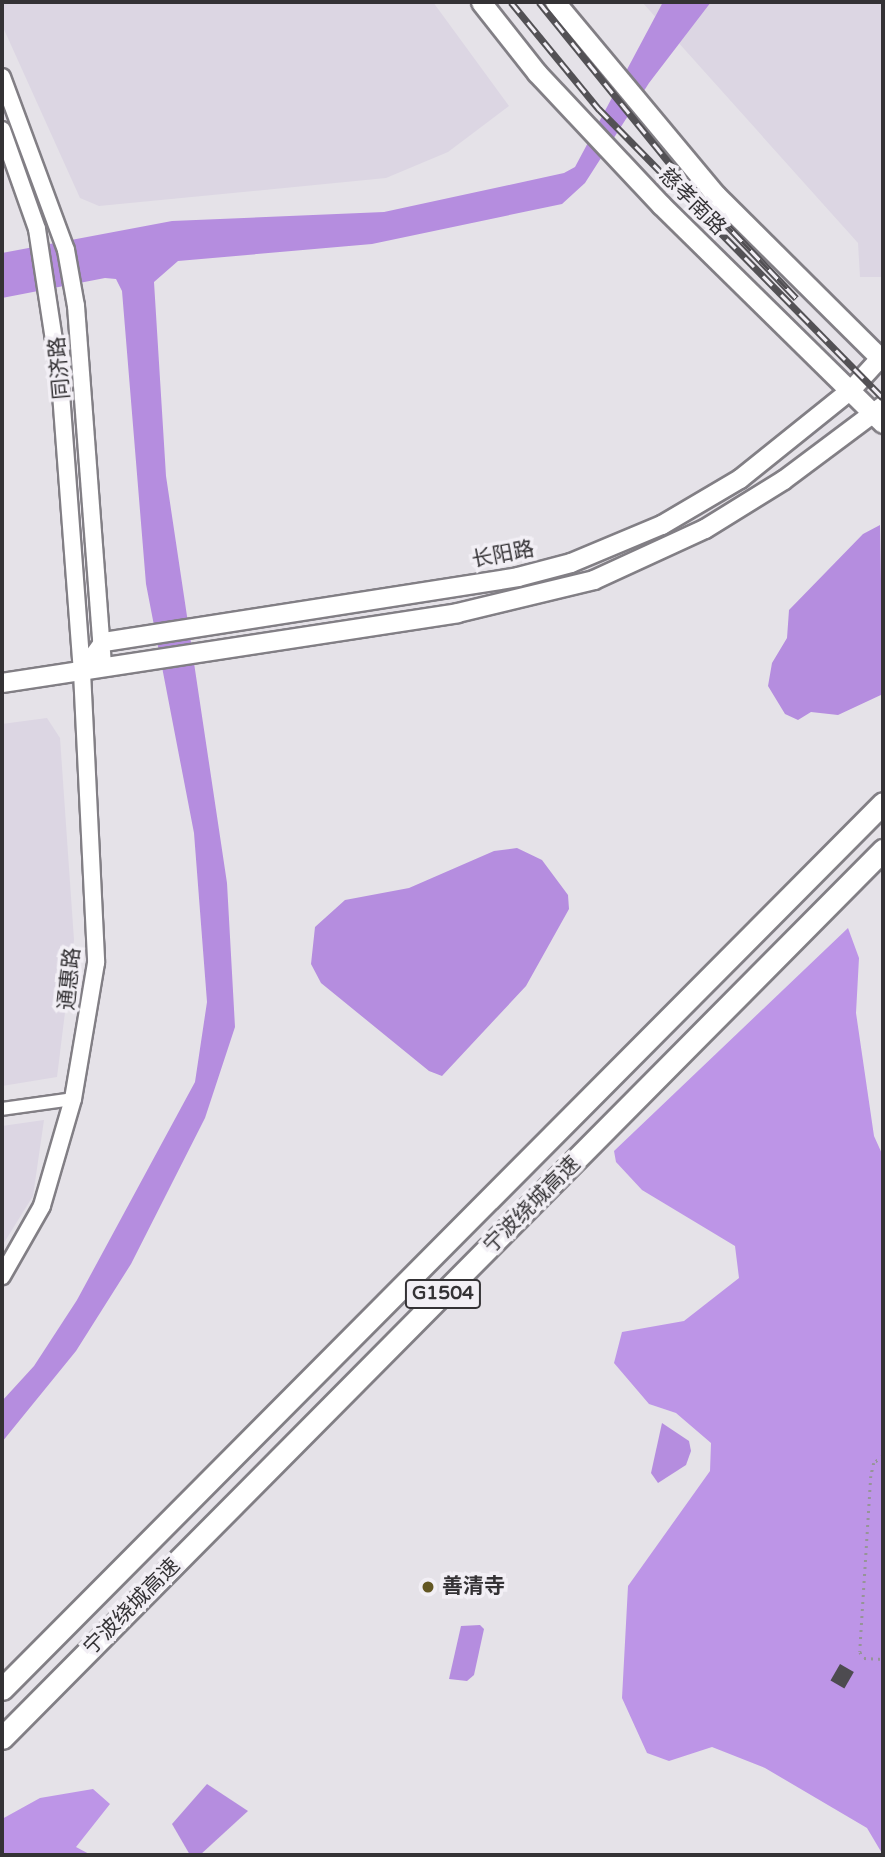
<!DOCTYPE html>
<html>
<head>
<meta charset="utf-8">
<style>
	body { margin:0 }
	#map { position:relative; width:885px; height:1857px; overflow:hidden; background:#e5e2e8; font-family:"Varela Round","Noto Sans SC",sans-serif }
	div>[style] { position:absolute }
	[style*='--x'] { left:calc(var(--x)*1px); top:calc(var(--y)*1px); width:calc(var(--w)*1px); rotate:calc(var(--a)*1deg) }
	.built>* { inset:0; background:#dcd6e3 }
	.forest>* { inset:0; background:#bd95e7 }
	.water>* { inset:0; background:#b58ddf }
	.building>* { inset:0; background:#4d4b50; transform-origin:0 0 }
	.path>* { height:2.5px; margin-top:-1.25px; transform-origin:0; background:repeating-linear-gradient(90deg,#969498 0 2px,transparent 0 7px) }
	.roads { filter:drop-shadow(2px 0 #827f85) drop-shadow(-2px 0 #827f85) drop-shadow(0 2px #827f85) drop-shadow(0 -2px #827f85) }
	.minor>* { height:12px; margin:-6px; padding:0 6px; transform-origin:6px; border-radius:6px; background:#fff }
	.tertiary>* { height:16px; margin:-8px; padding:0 8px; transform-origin:8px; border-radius:8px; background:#fff }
	.secondary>* { height:18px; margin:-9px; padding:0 9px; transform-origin:9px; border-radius:9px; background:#fff }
	.primary>* { height:19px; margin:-9.5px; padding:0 9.5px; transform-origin:9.5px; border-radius:9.5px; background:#fff }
	.motorway>* { height:21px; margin:-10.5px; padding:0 10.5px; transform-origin:10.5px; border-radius:10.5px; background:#fff }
	.rail>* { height:7px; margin-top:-3.5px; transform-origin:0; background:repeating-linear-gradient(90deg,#f2eff5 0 13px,#535155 0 26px); box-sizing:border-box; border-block:2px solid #535155 }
	.dots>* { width:19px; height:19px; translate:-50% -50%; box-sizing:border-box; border:4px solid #f2eff5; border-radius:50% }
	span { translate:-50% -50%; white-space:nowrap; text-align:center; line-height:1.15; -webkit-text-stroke:7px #f2eff5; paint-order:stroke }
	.shield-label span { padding:2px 5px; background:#f2eff5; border:2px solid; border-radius:5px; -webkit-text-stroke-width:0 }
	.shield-label { font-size:19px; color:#343235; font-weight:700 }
	.street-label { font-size:21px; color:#343235 }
	.poi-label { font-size:21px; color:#343235; font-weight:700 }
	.left { translate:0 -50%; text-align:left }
	.frame { position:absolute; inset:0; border:4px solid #343235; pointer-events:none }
</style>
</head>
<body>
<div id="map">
	<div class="built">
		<i style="clip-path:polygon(2px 2px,433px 2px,509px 106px,448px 152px,386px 178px,99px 206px,80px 198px,2px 25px)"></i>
		<i style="clip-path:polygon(642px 2px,883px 2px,883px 277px,860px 277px,858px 243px)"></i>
		<i style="clip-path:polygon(47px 718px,60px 738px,74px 940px,57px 1077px,2px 1086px,2px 724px)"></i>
		<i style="clip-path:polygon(44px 1120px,33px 1196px,2px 1246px,2px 1126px)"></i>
	</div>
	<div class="forest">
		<i style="clip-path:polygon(848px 928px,859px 958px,856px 1013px,874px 1136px,883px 1156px,883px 1855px,867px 1828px,765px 1768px,712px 1747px,669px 1761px,647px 1753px,622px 1698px,628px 1586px,710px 1471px,711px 1443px,676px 1413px,649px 1404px,614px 1363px,622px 1332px,684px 1321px,739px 1278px,735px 1246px,642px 1190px,616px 1162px,614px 1151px)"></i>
		<i style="clip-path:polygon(93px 1789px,110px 1804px,76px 1847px,91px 1855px,2px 1855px,2px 1819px,40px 1798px)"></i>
	</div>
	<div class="water">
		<i style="clip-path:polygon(663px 2px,711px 2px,649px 83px,585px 183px,562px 204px,372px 244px,178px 261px,154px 282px,166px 476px,227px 883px,235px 1027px,205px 1118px,131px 1264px,76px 1351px,2px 1442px,2px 1401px,34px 1366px,77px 1300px,195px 1082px,207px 1002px,194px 833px,146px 584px,122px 291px,116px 279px,105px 278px,2px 298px,2px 253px,172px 221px,384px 212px,564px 173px,575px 167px)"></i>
		<i style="clip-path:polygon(880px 525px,883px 694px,838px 715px,811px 712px,798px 720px,785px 714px,768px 686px,772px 663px,787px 638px,789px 610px,863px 534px)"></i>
		<i style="clip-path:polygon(517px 848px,542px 860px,568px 895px,569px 909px,526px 986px,442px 1076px,429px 1071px,321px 983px,311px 964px,315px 927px,345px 900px,409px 888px,494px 851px)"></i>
		<i style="clip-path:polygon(662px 1423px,689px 1441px,691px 1451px,686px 1465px,658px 1483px,651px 1473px)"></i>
		<i style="clip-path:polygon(480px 1625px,484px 1629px,474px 1675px,467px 1681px,449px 1679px,461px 1626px)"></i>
		<i style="clip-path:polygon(207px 1784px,248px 1811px,200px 1855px,190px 1855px,172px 1824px)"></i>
	</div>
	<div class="building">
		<i style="left:840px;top:1664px;width:16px;height:19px;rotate:30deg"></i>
	</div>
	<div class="path">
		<i style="--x:883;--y:1456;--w:11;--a:142"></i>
		<i style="--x:874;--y:1463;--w:13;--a:103"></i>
		<i style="--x:871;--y:1476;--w:176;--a:93.6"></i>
		<i style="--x:860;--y:1652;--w:7;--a:56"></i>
		<i style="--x:864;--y:1658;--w:19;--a:3"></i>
	</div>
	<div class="roads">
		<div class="minor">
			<i style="--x:2;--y:1109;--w:72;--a:-8"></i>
		</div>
		<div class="tertiary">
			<i style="--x:2;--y:77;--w:184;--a:69.7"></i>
			<i style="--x:66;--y:250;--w:57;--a:79.9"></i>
			<i style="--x:76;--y:306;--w:363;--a:85.7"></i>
			<i style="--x:2;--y:130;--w:105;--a:70.5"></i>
			<i style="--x:37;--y:229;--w:153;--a:81.3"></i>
			<i style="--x:60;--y:380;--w:293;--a:85.7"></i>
			<i style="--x:82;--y:672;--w:291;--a:87.2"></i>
			<i style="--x:96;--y:963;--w:138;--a:99.6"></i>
			<i style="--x:73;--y:1099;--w:111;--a:106.2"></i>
			<i style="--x:42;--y:1206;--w:81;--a:119.7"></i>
		</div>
		<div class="secondary">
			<i style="--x:82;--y:672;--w:37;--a:-54"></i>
			<i style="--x:104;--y:642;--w:419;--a:-8.9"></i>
			<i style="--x:518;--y:577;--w:55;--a:-14.8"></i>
			<i style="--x:571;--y:563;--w:99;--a:-22.7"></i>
			<i style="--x:662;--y:525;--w:91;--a:-30.5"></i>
			<i style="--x:740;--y:479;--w:145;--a:-38.8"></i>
			<i style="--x:853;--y:388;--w:45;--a:-47.7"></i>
			<i style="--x:2;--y:683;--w:461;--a:-8.7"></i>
			<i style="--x:458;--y:613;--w:140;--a:-13.6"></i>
			<i style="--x:594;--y:580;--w:122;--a:-24.7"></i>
			<i style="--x:705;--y:529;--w:93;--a:-31.8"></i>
			<i style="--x:784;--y:480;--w:124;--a:-36.8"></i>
		</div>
		<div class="primary">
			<i style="--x:481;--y:2;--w:90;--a:51.7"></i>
			<i style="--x:537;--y:73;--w:181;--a:46.8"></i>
			<i style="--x:661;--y:205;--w:311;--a:44.5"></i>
			<i style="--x:555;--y:2;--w:251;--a:50.2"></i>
			<i style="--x:716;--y:195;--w:235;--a:44.8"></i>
		</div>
		<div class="motorway">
			<i style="--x:2;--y:1689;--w:1249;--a:-45.16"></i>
			<i style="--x:2;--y:1738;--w:1251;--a:-45.23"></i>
		</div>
	</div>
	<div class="rail">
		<i style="--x:511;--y:2;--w:139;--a:50.6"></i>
		<i style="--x:599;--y:109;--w:405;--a:45.5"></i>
		<i style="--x:539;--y:2;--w:223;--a:51"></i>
		<i style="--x:679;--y:175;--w:170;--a:46.4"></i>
	</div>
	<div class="dots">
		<i style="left:428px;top:1587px;background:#635723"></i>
	</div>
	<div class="shield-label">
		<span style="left:443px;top:1294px">G1504</span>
	</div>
	<div class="street-label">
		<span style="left:692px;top:202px;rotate:45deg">慈孝南路</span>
		<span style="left:60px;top:368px;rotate:-95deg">同济路</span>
		<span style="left:503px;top:555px;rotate:-11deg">长阳路</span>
		<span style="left:70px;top:979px;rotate:-84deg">通惠路</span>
		<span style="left:532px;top:1205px;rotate:-45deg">宁波绕城高速</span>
		<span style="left:132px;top:1607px;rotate:-45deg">宁波绕城高速</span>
	</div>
	<div class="poi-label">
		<span class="left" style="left:442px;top:1587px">善清寺</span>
	</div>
	<div class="frame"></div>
</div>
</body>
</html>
